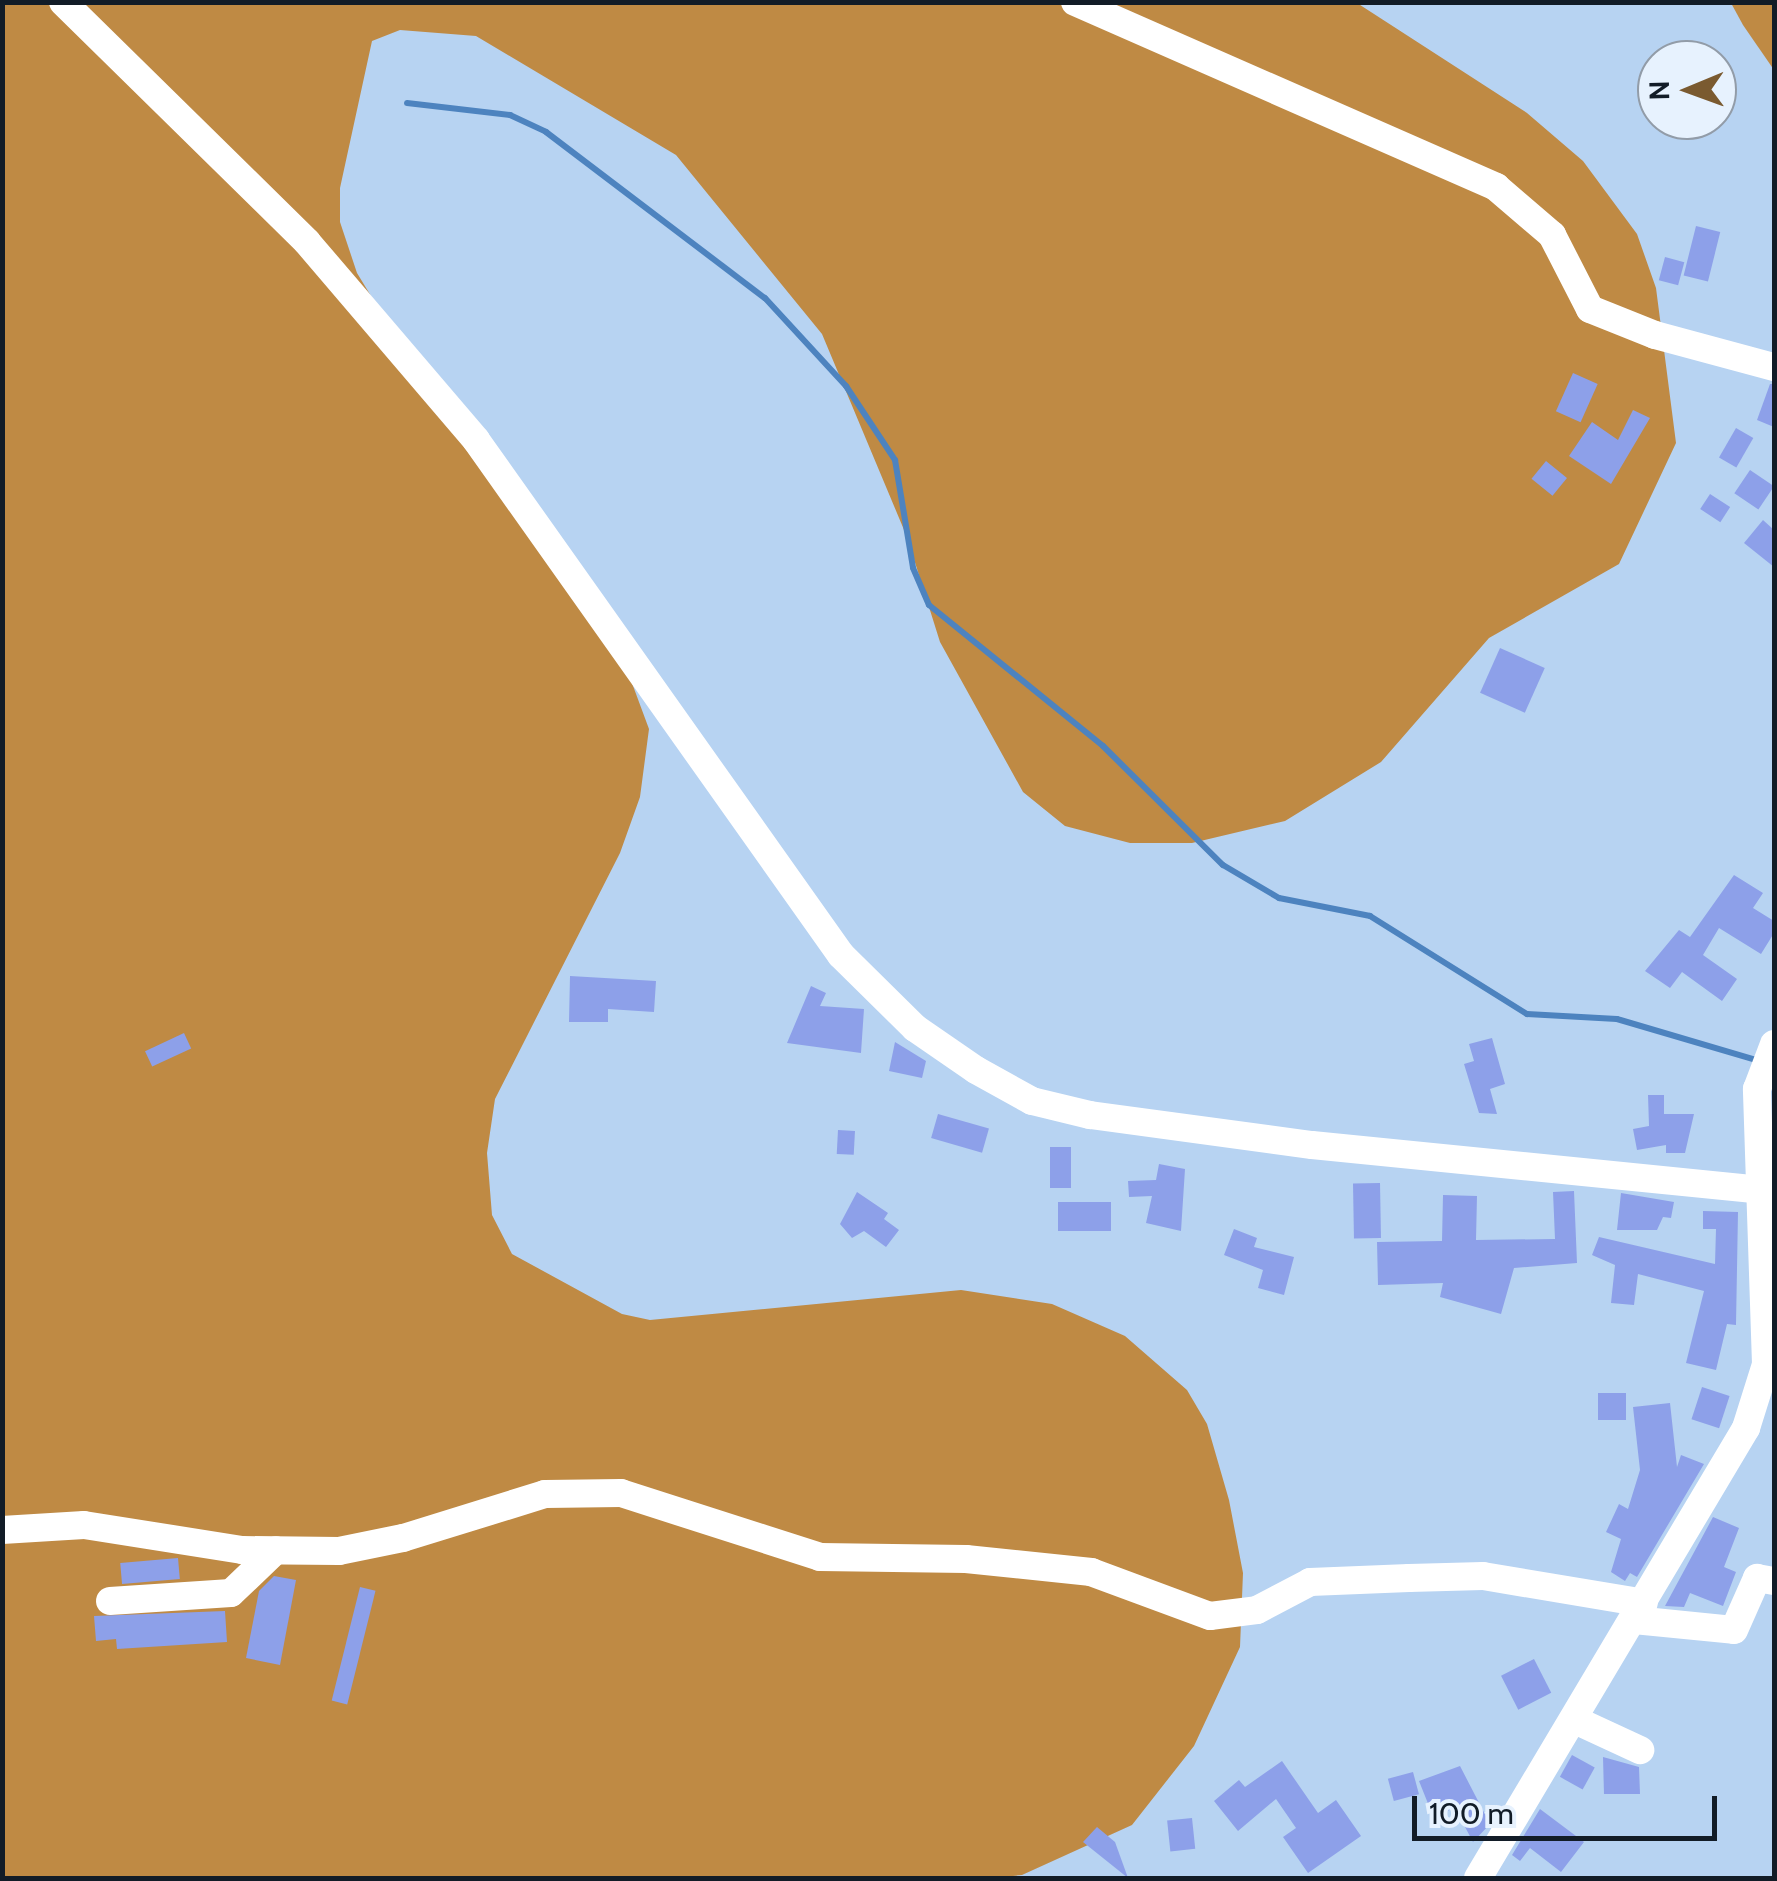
<!DOCTYPE html>
<html>
<head>
<meta charset="utf-8">
<style>
	body { margin:0 }
	#map { position:relative; width:1777px; height:1881px; overflow:hidden; background:#b7d3f2; font-family:Cabin,sans-serif }
	div>[style] { position:absolute }
	[style*='--x'] { left:calc(var(--x)*1px); top:calc(var(--y)*1px); width:calc(var(--w)*1px); rotate:calc(var(--a)*1deg) }
	.forest>* { inset:0; background:#bf8a44 }
	.stream>* { height:6px; margin:-3px; padding:0 3px; transform-origin:3px; border-radius:3px; background:#4d83bf }
	.building>* { inset:0; background:#8da0e9; transform-origin:0 0 }
	.minor>* { height:28px; margin:-14px; padding:0 14px; transform-origin:14px; border-radius:14px; background:#fff }
	span { translate:-50% -50%; white-space:nowrap; text-align:center; line-height:1.15; -webkit-text-stroke:10px #e7f2fe; paint-order:stroke }
	.frame { position:absolute; inset:0; border:5px solid #121c27; pointer-events:none }
	.north { position:absolute; left:1637px; top:40px; width:100px; height:100px; box-sizing:border-box; background:#e7f2fe; border:2px solid #929ca8; border-radius:50%; rotate:269deg; font-size:28px; font-weight:700; line-height:40px; text-align:center; color:#121c27 }
	.north::after { content:''; display:block; margin:auto; width:35px; height:45px; background:#7a5a30; clip-path:polygon(50% 0,100% 100%,50% 72%,0 100%) }
	.scale { position:absolute; left:1412px; top:1796px; width:305px; height:45px; box-sizing:border-box; border:5px solid #121c27; border-top:0; padding-left:12px; font-size:30px; line-height:35px; white-space:nowrap; color:#121c27; -webkit-text-stroke:8px #e7f2fe; paint-order:stroke }
</style>
</head>
<body>
<div id="map">
	<div class="forest">
		<i style="clip-path:polygon(3px 3px,1357px 3px,1527px 113px,1583px 161px,1637px 234px,1656px 288px,1676px 443px,1619px 564px,1489px 638px,1381px 762px,1285px 821px,1192px 843px,1130px 843px,1065px 826px,1023px 792px,940px 642px,907px 537px,822px 334px,676px 155px,476px 36px,400px 30px,372px 41px,340px 188px,340px 222px,357px 273px,455px 434px,629px 675px,649px 729px,640px 797px,620px 853px,495px 1099px,487px 1153px,492px 1215px,512px 1254px,622px 1314px,650px 1320px,961px 1290px,1052px 1304px,1125px 1336px,1187px 1390px,1207px 1424px,1229px 1500px,1243px 1573px,1240px 1647px,1194px 1746px,1132px 1825px,1022px 1875px,993px 1878px,3px 1878px)"></i>
		<i style="clip-path:polygon(1731px 3px,1774px 3px,1774px 70px,1743px 25px)"></i>
	</div>
	<div class="stream">
		<i style="--x:407;--y:103;--w:104;--a:6.6"></i>
		<i style="--x:510;--y:115;--w:40;--a:25"></i>
		<i style="--x:546;--y:132;--w:275;--a:37.2"></i>
		<i style="--x:765;--y:298;--w:120;--a:47.4"></i>
		<i style="--x:846;--y:386;--w:89;--a:56.5"></i>
		<i style="--x:895;--y:460;--w:109;--a:80.5"></i>
		<i style="--x:913;--y:568;--w:40;--a:66.6"></i>
		<i style="--x:929;--y:605;--w:224;--a:39"></i>
		<i style="--x:1103;--y:746;--w:169;--a:44.8"></i>
		<i style="--x:1223;--y:865;--w:65;--a:30.5"></i>
		<i style="--x:1279;--y:898;--w:93;--a:11.2"></i>
		<i style="--x:1370;--y:916;--w:185;--a:32"></i>
		<i style="--x:1527;--y:1014;--w:90;--a:3.2"></i>
		<i style="--x:1617;--y:1019;--w:149;--a:16.4"></i>
	</div>
	<div class="building">
		<i style="left:1696px;top:226px;width:25px;height:51px;rotate:14deg"></i>
		<i style="left:1665px;top:257px;width:20px;height:24px;rotate:15deg"></i>
		<i style="left:1573px;top:373px;width:27px;height:42px;rotate:24deg"></i>
		<i style="clip-path:polygon(1770px 384px,1774px 384px,1774px 427px,1757px 420px)"></i>
		<i style="clip-path:polygon(1633px 410px,1650px 418px,1611px 484px,1569px 456px,1592px 422px,1618px 440px)"></i>
		<i style="left:1736px;top:428px;width:20px;height:34px;rotate:30deg"></i>
		<i style="left:1546px;top:461px;width:27px;height:23px;rotate:39deg"></i>
		<i style="left:1750px;top:470px;width:29px;height:28px;rotate:34deg"></i>
		<i style="left:1710px;top:494px;width:24px;height:18px;rotate:33deg"></i>
		<i style="clip-path:polygon(1763px 520px,1774px 530px,1774px 567px,1744px 543px)"></i>
		<i style="left:1500px;top:648px;width:49px;height:49px;rotate:24deg"></i>
		<i style="clip-path:polygon(1734px 875px,1763px 893px,1753px 908px,1774px 921px,1774px 933px,1761px 954px,1719px 928px,1703px 955px,1737px 979px,1722px 1001px,1682px 972px,1670px 988px,1645px 971px,1679px 930px,1690px 937px)"></i>
		<i style="clip-path:polygon(570px 976px,656px 981px,654px 1012px,608px 1009px,608px 1022px,569px 1022px)"></i>
		<i style="clip-path:polygon(811px 986px,826px 993px,820px 1006px,864px 1009px,861px 1053px,787px 1043px)"></i>
		<i style="left:184px;top:1033px;width:17px;height:43px;rotate:65deg"></i>
		<i style="clip-path:polygon(1492px 1038px,1505px 1084px,1490px 1089px,1497px 1114px,1479px 1113px,1464px 1064px,1474px 1061px,1469px 1044px)"></i>
		<i style="clip-path:polygon(895px 1042px,926px 1061px,922px 1078px,889px 1071px)"></i>
		<i style="clip-path:polygon(1648px 1095px,1664px 1095px,1664px 1114px,1694px 1114px,1685px 1153px,1666px 1153px,1666px 1145px,1637px 1150px,1633px 1129px,1649px 1126px)"></i>
		<i style="left:938px;top:1114px;width:53px;height:25px;rotate:16deg"></i>
		<i style="left:838px;top:1130px;width:17px;height:24px;rotate:3deg"></i>
		<i style="left:1050px;top:1147px;width:21px;height:41px"></i>
		<i style="clip-path:polygon(1159px 1164px,1185px 1169px,1181px 1231px,1146px 1223px,1152px 1196px,1129px 1197px,1128px 1181px,1156px 1180px)"></i>
		<i style="left:1380px;top:1183px;width:55px;height:27px;rotate:89deg"></i>
		<i style="clip-path:polygon(1574px 1191px,1577px 1263px,1514px 1268px,1501px 1314px,1440px 1297px,1443px 1283px,1378px 1285px,1377px 1242px,1442px 1241px,1443px 1195px,1477px 1196px,1476px 1240px,1555px 1239px,1553px 1192px)"></i>
		<i style="clip-path:polygon(857px 1192px,888px 1213px,884px 1219px,899px 1230px,886px 1247px,864px 1231px,852px 1238px,840px 1224px)"></i>
		<i style="clip-path:polygon(1621px 1193px,1674px 1202px,1671px 1218px,1663px 1217px,1657px 1230px,1617px 1230px)"></i>
		<i style="left:1058px;top:1202px;width:53px;height:29px"></i>
		<i style="clip-path:polygon(1703px 1211px,1738px 1212px,1736px 1325px,1727px 1324px,1716px 1370px,1686px 1363px,1704px 1291px,1638px 1274px,1634px 1305px,1611px 1303px,1615px 1265px,1592px 1255px,1599px 1237px,1715px 1264px,1716px 1229px,1703px 1229px)"></i>
		<i style="clip-path:polygon(1234px 1229px,1257px 1238px,1254px 1247px,1294px 1257px,1284px 1295px,1258px 1288px,1263px 1270px,1224px 1255px)"></i>
		<i style="left:1702px;top:1387px;width:29px;height:34px;rotate:18deg"></i>
		<i style="left:1598px;top:1393px;width:28px;height:27px"></i>
		<i style="clip-path:polygon(1670px 1403px,1677px 1467px,1681px 1455px,1704px 1464px,1637px 1577px,1630px 1573px,1625px 1581px,1611px 1572px,1621px 1539px,1606px 1532px,1619px 1504px,1628px 1509px,1640px 1470px,1633px 1407px)"></i>
		<i style="clip-path:polygon(1713px 1517px,1739px 1528px,1724px 1567px,1736px 1572px,1723px 1606px,1690px 1593px,1684px 1607px,1665px 1606px)"></i>
		<i style="left:178px;top:1558px;width:21px;height:58px;rotate:85deg"></i>
		<i style="clip-path:polygon(274px 1576px,296px 1580px,280px 1665px,246px 1658px,259px 1591px)"></i>
		<i style="left:360px;top:1587px;width:16px;height:117px;rotate:14deg"></i>
		<i style="clip-path:polygon(225px 1611px,227px 1642px,117px 1649px,116px 1639px,96px 1641px,94px 1616px)"></i>
		<i style="left:1534px;top:1659px;width:38px;height:37px;rotate:63deg"></i>
		<i style="left:1572px;top:1755px;width:26px;height:25px;rotate:29deg"></i>
		<i style="clip-path:polygon(1603px 1757px,1639px 1767px,1640px 1794px,1604px 1794px)"></i>
		<i style="clip-path:polygon(1282px 1761px,1318px 1813px,1336px 1800px,1361px 1836px,1308px 1873px,1283px 1837px,1296px 1828px,1276px 1799px,1238px 1831px,1214px 1801px,1239px 1780px,1245px 1787px)"></i>
		<i style="clip-path:polygon(1460px 1766px,1490px 1824px,1473px 1842px,1455px 1808px,1433px 1816px,1419px 1781px)"></i>
		<i style="left:1413px;top:1772px;width:23px;height:26px;rotate:75deg"></i>
		<i style="clip-path:polygon(1540px 1809px,1584px 1842px,1561px 1872px,1530px 1848px,1520px 1861px,1512px 1855px)"></i>
		<i style="left:1192px;top:1818px;width:31px;height:25px;rotate:84deg"></i>
		<i style="clip-path:polygon(1097px 1827px,1115px 1842px,1128px 1878px,1083px 1842px)"></i>
	</div>
	<div class="minor">
		<i style="--x:63;--y:2;--w:342;--a:44.5"></i>
		<i style="--x:307;--y:242;--w:260;--a:49.5"></i>
		<i style="--x:476;--y:440;--w:631;--a:54.67"></i>
		<i style="--x:841;--y:955;--w:104;--a:44.6"></i>
		<i style="--x:915;--y:1028;--w:74;--a:34.5"></i>
		<i style="--x:976;--y:1070;--w:64;--a:29"></i>
		<i style="--x:1032;--y:1101;--w:60;--a:13.6"></i>
		<i style="--x:1090;--y:1115;--w:224;--a:7.7"></i>
		<i style="--x:1312;--y:1145;--w:464;--a:5.7"></i>
		<i style="--x:1075;--y:2;--w:460;--a:23.7"></i>
		<i style="--x:1496;--y:187;--w:74;--a:40.6"></i>
		<i style="--x:1552;--y:235;--w:83;--a:62.8"></i>
		<i style="--x:1590;--y:309;--w:70;--a:21.8"></i>
		<i style="--x:1655;--y:335;--w:123;--a:15.1"></i>
		<i style="--x:2;--y:1530;--w:82;--a:-3.5"></i>
		<i style="--x:84;--y:1525;--w:160;--a:9"></i>
		<i style="--x:242;--y:1550;--w:97;--a:0.6"></i>
		<i style="--x:339;--y:1551;--w:65;--a:-11.5"></i>
		<i style="--x:403;--y:1538;--w:149;--a:-17.2"></i>
		<i style="--x:545;--y:1494;--w:76;--a:-0.8"></i>
		<i style="--x:621;--y:1493;--w:209;--a:17.8"></i>
		<i style="--x:820;--y:1557;--w:146;--a:0.8"></i>
		<i style="--x:966;--y:1559;--w:126;--a:5.9"></i>
		<i style="--x:1091;--y:1572;--w:127;--a:20.3"></i>
		<i style="--x:1210;--y:1616;--w:47;--a:-7.3"></i>
		<i style="--x:1257;--y:1610;--w:60;--a:-27.8"></i>
		<i style="--x:1310;--y:1582;--w:99;--a:-2.3"></i>
		<i style="--x:1409;--y:1578;--w:74;--a:-1.5"></i>
		<i style="--x:1483;--y:1576;--w:163;--a:9.5"></i>
		<i style="--x:110;--y:1601;--w:121;--a:-3.8"></i>
		<i style="--x:231;--y:1593;--w:62;--a:-43.7"></i>
		<i style="--x:1634;--y:1620;--w:100;--a:5.7"></i>
		<i style="--x:1734;--y:1630;--w:57;--a:-66.1"></i>
		<i style="--x:1757;--y:1578;--w:17;--a:10"></i>
		<i style="--x:1575;--y:1720;--w:72;--a:24.8"></i>
		<i style="--x:1478;--y:1878;--w:524;--a:-59.22"></i>
		<i style="--x:1746;--y:1428;--w:67;--a:-72.6"></i>
		<i style="--x:1766;--y:1364;--w:275;--a:-91.9"></i>
		<i style="--x:1757;--y:1089;--w:48;--a:-69.3"></i>
	</div>
	<div class="frame"></div>
	<div class="north">N</div>
	<div class="scale">100 m</div>
</div>
</body>
</html>
